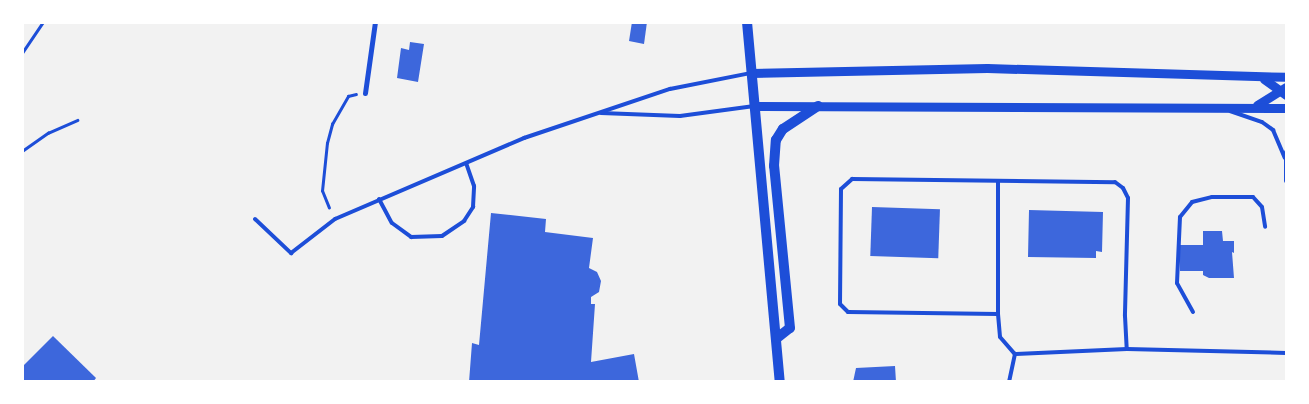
<!DOCTYPE html>
<html>
<head>
<meta charset="utf-8">
<style>
	body { margin:0 }
	#map { position:relative; width:1309px; height:404px; overflow:hidden; background:#f2f2f2; font-family:Poppins,sans-serif }
	div>[style] { position:absolute }
	[style*='--x'] { left:calc(var(--x)*1px); top:calc(var(--y)*1px); width:calc(var(--w)*1px); rotate:calc(var(--a)*1deg) }
	.building>* { inset:0; background:#3d67dc; transform-origin:0 0 }
	.path>* { height:2.5px; margin:-1.25px; padding:0 1.25px; transform-origin:1.25px; border-radius:1.25px; background:#1d4ed8 }
	.service>* { height:4px; margin:-2px; padding:0 2px; transform-origin:2px; border-radius:2px; background:#1d4ed8 }
	.minor>* { height:5px; margin:-2.5px; padding:0 2.5px; transform-origin:2.5px; border-radius:2.5px; background:#1d4ed8 }
	.tertiary>* { height:9px; margin:-4.5px; padding:0 4.5px; transform-origin:4.5px; border-radius:4.5px; background:#1d4ed8 }
	.secondary>* { height:10px; margin:-5px; padding:0 5px; transform-origin:5px; border-radius:5px; background:#1d4ed8 }
	span { translate:-50% -50%; white-space:nowrap; text-align:center; line-height:1.15; -webkit-text-stroke:4.5px #fff; paint-order:stroke }
	.frame { position:absolute; inset:0; border:24px solid #fff; pointer-events:none }
</style>
</head>
<body>
<div id="map">
	<div class="building">
		<i style="clip-path:polygon(632px 22px,647px 22px,644px 44px,629px 41px)"></i>
		<i style="clip-path:polygon(410px 42px,424px 44px,418px 82px,397px 78px,401px 48px,409px 50px)"></i>
		<i style="left:872px;top:207px;width:68px;height:49px;rotate:2deg"></i>
		<i style="clip-path:polygon(1029px 210px,1103px 212px,1102px 252px,1096px 251px,1096px 258px,1028px 257px)"></i>
		<i style="clip-path:polygon(491px 213px,546px 219px,545px 232px,593px 238px,589px 268px,597px 272px,601px 281px,599px 292px,591px 297px,591px 304px,595px 304px,591px 362px,634px 354px,639px 382px,469px 382px,472px 343px,479px 345px)"></i>
		<i style="clip-path:polygon(1203px 231px,1222px 231px,1223px 241px,1234px 241px,1234px 253px,1232px 252px,1234px 278px,1209px 278px,1203px 275px,1203px 271px,1180px 271px,1180px 245px,1203px 245px)"></i>
		<i style="clip-path:polygon(53px 336px,96px 378px,93px 382px,22px 382px,22px 367px)"></i>
		<i style="clip-path:polygon(895px 366px,896px 382px,853px 382px,856px 368px)"></i>
	</div>
	<div class="path">
		<i style="--x:22;--y:53;--w:37;--a:-56"></i>
		<i style="--x:22;--y:151;--w:32;--a:-35"></i>
		<i style="--x:48;--y:133;--w:32;--a:-24"></i>
		<i style="--x:329;--y:208;--w:18;--a:-112"></i>
		<i style="--x:322;--y:191;--w:48;--a:-84.1"></i>
		<i style="--x:327;--y:143;--w:20;--a:-75"></i>
		<i style="--x:332;--y:124;--w:32;--a:-60"></i>
		<i style="--x:348;--y:96;--w:8;--a:-14"></i>
	</div>
	<div class="service">
		<i style="--x:1230;--y:111;--w:34;--a:19"></i>
		<i style="--x:1262;--y:122;--w:14;--a:36"></i>
		<i style="--x:1273;--y:130;--w:30;--a:67"></i>
		<i style="--x:601;--y:113;--w:79;--a:2.2"></i>
		<i style="--x:680;--y:116;--w:75;--a:-7.7"></i>
		<i style="--x:1286;--y:152;--w:29;--a:90"></i>
		<i style="--x:998;--y:181;--w:133;--a:90"></i>
		<i style="--x:998;--y:314;--w:23;--a:85"></i>
		<i style="--x:1000;--y:337;--w:23;--a:49"></i>
		<i style="--x:1015;--y:354;--w:112;--a:-2.6"></i>
		<i style="--x:1127;--y:349;--w:159;--a:1.4"></i>
		<i style="--x:379;--y:199;--w:27;--a:62"></i>
		<i style="--x:392;--y:223;--w:24;--a:36"></i>
		<i style="--x:411;--y:237;--w:31;--a:-2"></i>
		<i style="--x:442;--y:236;--w:27;--a:-34"></i>
		<i style="--x:464;--y:221;--w:17;--a:-57"></i>
		<i style="--x:473;--y:207;--w:21;--a:-87"></i>
		<i style="--x:474;--y:186;--w:24;--a:-109"></i>
		<i style="--x:255;--y:219;--w:50;--a:43.4"></i>
		<i style="--x:291;--y:253;--w:56;--a:-37.7"></i>
		<i style="--x:335;--y:219;--w:206;--a:-23.2"></i>
		<i style="--x:524;--y:138;--w:154;--a:-18.6"></i>
		<i style="--x:670;--y:89;--w:83;--a:-11.2"></i>
		<i style="--x:1193;--y:312;--w:33;--a:-119"></i>
		<i style="--x:1177;--y:283;--w:66;--a:-87.4"></i>
		<i style="--x:1180;--y:217;--w:19;--a:-51"></i>
		<i style="--x:1192;--y:202;--w:21;--a:-14"></i>
		<i style="--x:1212;--y:197;--w:41;--a:0"></i>
		<i style="--x:1253;--y:197;--w:13;--a:48"></i>
		<i style="--x:1262;--y:207;--w:20;--a:81"></i>
		<i style="--x:998;--y:314;--w:150;--a:-179.2"></i>
		<i style="--x:848;--y:312;--w:11;--a:-135"></i>
		<i style="--x:840;--y:304;--w:115;--a:-89.5"></i>
		<i style="--x:841;--y:189;--w:15;--a:-42"></i>
		<i style="--x:852;--y:179;--w:263;--a:0.7"></i>
		<i style="--x:1115;--y:182;--w:10;--a:37"></i>
		<i style="--x:1123;--y:188;--w:11;--a:63"></i>
		<i style="--x:1128;--y:198;--w:118;--a:91.5"></i>
		<i style="--x:1125;--y:316;--w:33;--a:87"></i>
		<i style="--x:1009;--y:382;--w:29;--a:-78"></i>
	</div>
	<div class="minor">
		<i style="--x:365;--y:93;--w:72;--a:-82"></i>
	</div>
	<div class="tertiary">
		<i style="--x:751;--y:73;--w:236;--a:-1.2"></i>
		<i style="--x:987;--y:68;--w:299;--a:1.7"></i>
		<i style="--x:1264;--y:79;--w:27;--a:36"></i>
		<i style="--x:1257;--y:105;--w:34;--a:-32"></i>
		<i style="--x:755;--y:106;--w:531;--a:0.22"></i>
	</div>
	<div class="secondary">
		<i style="--x:747;--y:22;--w:362;--a:84.8"></i>
		<i style="--x:777;--y:338;--w:16;--a:-38"></i>
		<i style="--x:790;--y:328;--w:163;--a:-95.6"></i>
		<i style="--x:774;--y:166;--w:26;--a:-86"></i>
		<i style="--x:776;--y:140;--w:13;--a:-58"></i>
		<i style="--x:783;--y:129;--w:42;--a:-33.3"></i>
	</div>
	<div class="frame"></div>
</div>
</body>
</html>
